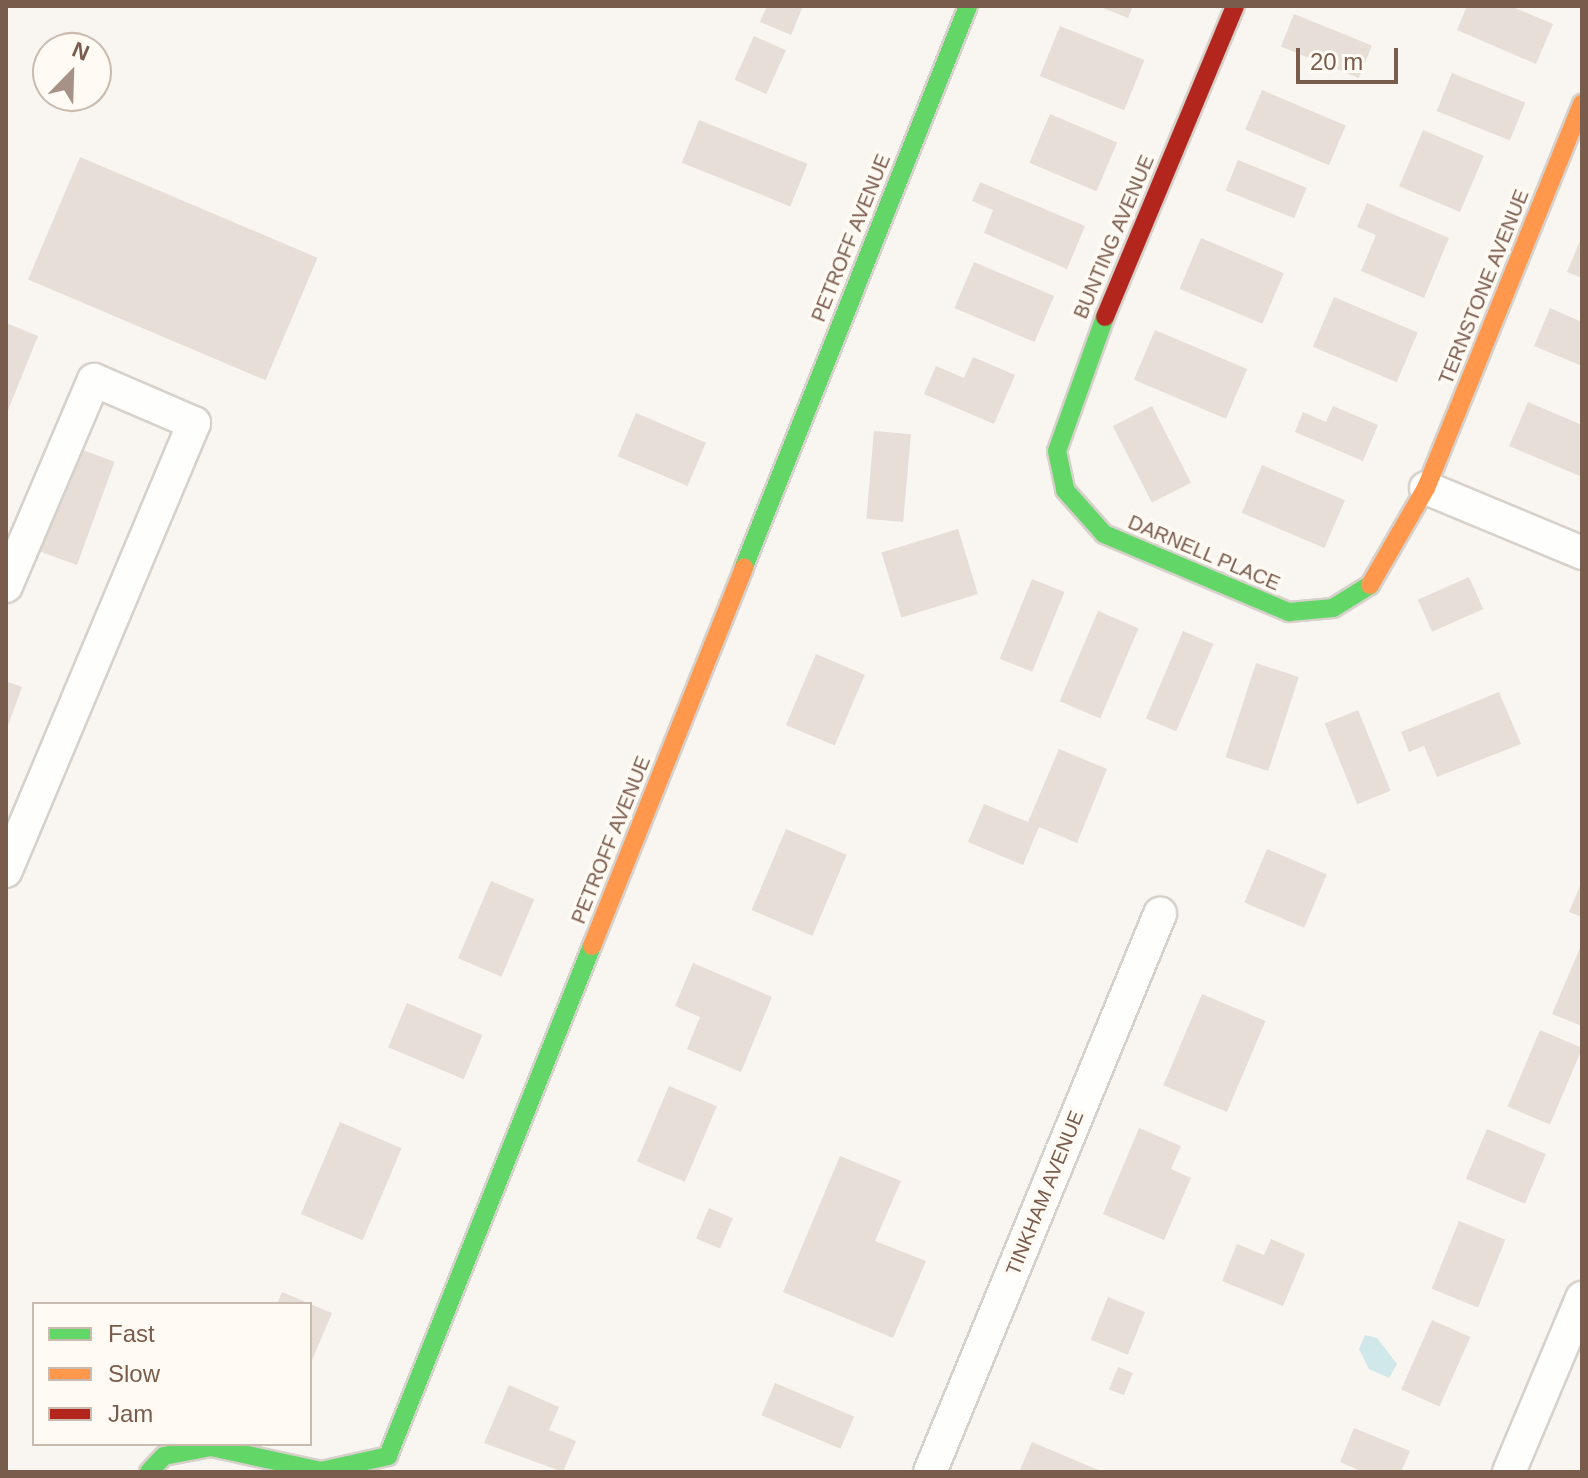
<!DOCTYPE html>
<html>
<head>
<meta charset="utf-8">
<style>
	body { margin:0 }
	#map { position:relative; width:1588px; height:1478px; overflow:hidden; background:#f9f5f0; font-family:Helvetica,sans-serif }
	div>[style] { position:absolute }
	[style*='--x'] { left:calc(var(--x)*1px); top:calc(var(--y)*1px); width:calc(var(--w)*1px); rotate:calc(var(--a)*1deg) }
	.water>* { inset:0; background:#d0e8ea }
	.building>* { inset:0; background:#e6ded7; transform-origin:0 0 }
	.roads { filter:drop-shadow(2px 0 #d7d1cb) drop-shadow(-2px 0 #d7d1cb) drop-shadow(0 2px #d7d1cb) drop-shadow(0 -2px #d7d1cb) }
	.street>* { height:32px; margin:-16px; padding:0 16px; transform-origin:16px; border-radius:16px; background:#fefefd }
	.fast>* { height:18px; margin:-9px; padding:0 9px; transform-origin:9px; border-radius:9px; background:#63d668 }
	.slow>* { height:18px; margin:-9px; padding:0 9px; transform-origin:9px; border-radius:9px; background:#ff974d }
	.jam>* { height:18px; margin:-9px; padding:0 9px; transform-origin:9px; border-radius:9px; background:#b3261e }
	span { translate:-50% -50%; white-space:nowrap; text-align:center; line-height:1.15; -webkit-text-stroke:7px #fffaf3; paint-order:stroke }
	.street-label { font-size:20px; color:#7a5c4d }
	.frame { position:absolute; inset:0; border:8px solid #7a5c4d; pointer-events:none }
	.legend { position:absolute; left:32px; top:1302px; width:280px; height:144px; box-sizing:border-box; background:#fffaf3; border:2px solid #cabbb1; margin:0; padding:10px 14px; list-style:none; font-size:24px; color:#7a5c4d }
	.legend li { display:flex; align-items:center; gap:16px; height:40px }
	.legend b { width:40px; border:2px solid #cabbb1 }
	.north { position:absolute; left:32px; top:32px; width:80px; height:80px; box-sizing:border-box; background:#fffaf3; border:2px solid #cabbb1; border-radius:50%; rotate:23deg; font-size:22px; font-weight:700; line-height:32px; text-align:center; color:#7a5c4d }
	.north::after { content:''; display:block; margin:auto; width:28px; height:36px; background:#a69286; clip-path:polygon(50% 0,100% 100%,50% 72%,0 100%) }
	.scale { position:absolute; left:1296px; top:48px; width:102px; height:36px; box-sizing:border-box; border:4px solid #7a5c4d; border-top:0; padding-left:10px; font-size:24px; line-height:28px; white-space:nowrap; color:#7a5c4d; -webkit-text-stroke:6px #fffaf3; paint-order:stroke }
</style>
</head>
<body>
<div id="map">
	<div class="water">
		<i style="clip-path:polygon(1365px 1335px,1377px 1338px,1397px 1364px,1389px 1378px,1369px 1369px,1359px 1349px)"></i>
	</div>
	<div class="building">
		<i style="clip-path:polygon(767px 6px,803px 6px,791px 35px,760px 22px)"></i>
		<i style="clip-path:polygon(1098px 6px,1133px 6px,1128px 18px)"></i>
		<i style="clip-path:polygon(1467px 6px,1510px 6px,1553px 24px,1536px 64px,1457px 30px)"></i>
		<i style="left:1294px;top:14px;width:84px;height:35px;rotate:22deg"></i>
		<i style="left:1060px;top:26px;width:91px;height:54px;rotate:22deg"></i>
		<i style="left:754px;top:36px;width:35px;height:48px;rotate:24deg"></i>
		<i style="left:1452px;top:73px;width:79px;height:41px;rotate:22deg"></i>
		<i style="left:1262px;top:90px;width:91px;height:43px;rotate:23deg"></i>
		<i style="left:1050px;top:114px;width:73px;height:53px;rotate:23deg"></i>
		<i style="left:699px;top:120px;width:117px;height:46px;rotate:22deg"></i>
		<i style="left:1423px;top:130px;width:66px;height:61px;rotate:23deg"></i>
		<i style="left:80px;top:157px;width:258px;height:133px;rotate:23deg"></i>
		<i style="left:1238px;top:160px;width:74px;height:33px;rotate:22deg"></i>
		<i style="clip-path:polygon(980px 182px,1085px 226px,1067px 269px,984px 233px,993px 210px,972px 201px)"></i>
		<i style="clip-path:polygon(1367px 203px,1449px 238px,1424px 298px,1361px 271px,1376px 235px,1357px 227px)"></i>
		<i style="clip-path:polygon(1582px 236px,1582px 278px,1567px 272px)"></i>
		<i style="left:1201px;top:238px;width:90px;height:55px;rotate:23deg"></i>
		<i style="left:974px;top:262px;width:87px;height:50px;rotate:23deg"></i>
		<i style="left:1334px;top:297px;width:91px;height:54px;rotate:23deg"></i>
		<i style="clip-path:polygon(1550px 308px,1582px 322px,1582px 366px,1534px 346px)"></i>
		<i style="clip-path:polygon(6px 323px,38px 336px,6px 415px)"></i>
		<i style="left:1155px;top:330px;width:100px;height:54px;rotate:23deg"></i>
		<i style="clip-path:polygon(973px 357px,1015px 375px,994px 424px,924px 394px,936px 366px,964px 378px)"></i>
		<i style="clip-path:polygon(1528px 402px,1582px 425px,1582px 477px,1509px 446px)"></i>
		<i style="left:1152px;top:406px;width:86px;height:44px;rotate:63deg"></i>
		<i style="clip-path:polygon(1333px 406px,1378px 425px,1363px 461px,1295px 432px,1303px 412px,1326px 422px)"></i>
		<i style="left:636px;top:413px;width:76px;height:47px;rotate:23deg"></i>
		<i style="left:874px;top:431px;width:37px;height:88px;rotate:5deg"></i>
		<i style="left:77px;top:448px;width:40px;height:110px;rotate:20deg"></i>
		<i style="left:1262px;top:465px;width:90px;height:52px;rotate:23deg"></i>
		<i style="left:958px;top:529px;width:68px;height:80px;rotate:73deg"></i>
		<i style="left:1469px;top:577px;width:35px;height:56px;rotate:66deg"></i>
		<i style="left:1032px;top:579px;width:35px;height:86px;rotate:22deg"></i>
		<i style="left:1098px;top:611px;width:44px;height:98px;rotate:23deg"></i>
		<i style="left:1183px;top:631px;width:33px;height:95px;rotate:23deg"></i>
		<i style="left:816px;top:654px;width:53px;height:77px;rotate:23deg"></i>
		<i style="left:1256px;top:663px;width:45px;height:99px;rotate:18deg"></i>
		<i style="clip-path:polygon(6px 681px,22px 687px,6px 731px)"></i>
		<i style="clip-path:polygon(1499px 692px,1521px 744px,1437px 777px,1424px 746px,1409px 752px,1401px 732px)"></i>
		<i style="left:1358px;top:710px;width:87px;height:36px;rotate:68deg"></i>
		<i style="clip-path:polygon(1059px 749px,1107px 769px,1077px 843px,1039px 827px,1023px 865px,968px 842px,984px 804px,1028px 822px)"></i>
		<i style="left:786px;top:829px;width:66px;height:88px;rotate:23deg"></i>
		<i style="left:1267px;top:849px;width:65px;height:58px;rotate:23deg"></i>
		<i style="left:491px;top:881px;width:47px;height:84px;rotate:23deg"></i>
		<i style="clip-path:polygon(1582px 881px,1582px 917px,1569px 912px)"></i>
		<i style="clip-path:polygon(1580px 948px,1582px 949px,1582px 1026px,1552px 1014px)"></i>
		<i style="clip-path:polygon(693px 963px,772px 997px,741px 1072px,687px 1049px,700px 1017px,675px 1006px)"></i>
		<i style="left:1202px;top:994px;width:69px;height:99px;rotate:23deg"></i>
		<i style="left:407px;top:1003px;width:82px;height:48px;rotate:23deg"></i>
		<i style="left:1540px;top:1030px;width:46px;height:83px;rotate:23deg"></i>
		<i style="left:669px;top:1086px;width:52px;height:82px;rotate:23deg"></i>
		<i style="left:340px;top:1122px;width:67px;height:100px;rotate:23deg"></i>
		<i style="clip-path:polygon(1139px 1128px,1181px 1146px,1171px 1169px,1191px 1178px,1164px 1240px,1103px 1214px)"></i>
		<i style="left:1487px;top:1129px;width:64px;height:54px;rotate:23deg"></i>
		<i style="clip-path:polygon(840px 1156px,901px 1181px,875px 1241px,926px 1261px,893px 1338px,783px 1292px)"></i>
		<i style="left:709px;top:1208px;width:26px;height:33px;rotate:23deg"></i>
		<i style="left:1459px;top:1221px;width:50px;height:73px;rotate:22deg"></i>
		<i style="clip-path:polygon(1271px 1239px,1305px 1254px,1283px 1306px,1222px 1281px,1237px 1244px,1264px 1255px)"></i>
		<i style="clip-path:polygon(282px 1292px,310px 1304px,277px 1304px)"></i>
		<i style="left:1108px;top:1297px;width:40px;height:46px;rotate:22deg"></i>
		<i style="clip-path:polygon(310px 1304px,332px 1313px,310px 1365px)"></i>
		<i style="left:1432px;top:1320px;width:42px;height:76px;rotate:24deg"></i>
		<i style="left:1118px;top:1367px;width:16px;height:24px;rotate:22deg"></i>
		<i style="left:775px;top:1383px;width:86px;height:35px;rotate:23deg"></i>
		<i style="clip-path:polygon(509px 1385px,559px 1407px,549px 1430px,576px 1441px,563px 1472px,484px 1443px)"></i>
		<i style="clip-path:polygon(1354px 1428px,1410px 1451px,1401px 1472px,1363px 1472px,1340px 1462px)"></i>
		<i style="clip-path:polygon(1032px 1442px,1103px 1472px,1019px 1472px)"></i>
	</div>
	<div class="roads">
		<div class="street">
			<i style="--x:1426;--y:488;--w:169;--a:22.6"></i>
			<i style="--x:6;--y:586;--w:224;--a:-66.9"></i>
			<i style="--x:94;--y:380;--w:109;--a:23.3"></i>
			<i style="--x:194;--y:423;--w:486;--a:112.8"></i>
			<i style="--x:930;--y:1472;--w:604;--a:-67.6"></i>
			<i style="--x:1509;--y:1472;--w:189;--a:-67.2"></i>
		</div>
		<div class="fast">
			<i style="--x:1105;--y:317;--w:142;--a:109.7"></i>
			<i style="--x:1057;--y:451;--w:40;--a:78"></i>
			<i style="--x:1065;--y:490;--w:59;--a:48.4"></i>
			<i style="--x:1104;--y:534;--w:201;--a:22.9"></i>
			<i style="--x:1289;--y:612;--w:44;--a:-5.2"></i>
			<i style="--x:1333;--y:608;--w:44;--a:-31.9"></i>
			<i style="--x:744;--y:567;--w:604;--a:-68.23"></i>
			<i style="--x:149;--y:1472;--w:22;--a:-47"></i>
			<i style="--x:164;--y:1456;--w:48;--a:-10.8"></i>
			<i style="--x:211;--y:1447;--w:113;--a:12.3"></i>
			<i style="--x:321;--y:1471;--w:69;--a:-12.6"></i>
			<i style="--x:388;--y:1456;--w:549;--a:-68.2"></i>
		</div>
		<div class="slow">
			<i style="--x:1370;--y:585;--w:112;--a:-60"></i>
			<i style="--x:1426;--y:488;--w:415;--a:-67.9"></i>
			<i style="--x:592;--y:946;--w:408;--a:-68.1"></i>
		</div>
		<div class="jam">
			<i style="--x:1105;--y:317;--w:337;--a:-67.3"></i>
		</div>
	</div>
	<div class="street-label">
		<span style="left:1114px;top:237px;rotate:-67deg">BUNTING AVENUE</span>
		<span style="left:851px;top:238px;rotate:-68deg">PETROFF AVENUE</span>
		<span style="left:1484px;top:287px;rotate:-68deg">TERNSTONE AVENUE</span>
		<span style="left:1204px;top:553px;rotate:23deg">DARNELL PLACE</span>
		<span style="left:611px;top:840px;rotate:-68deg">PETROFF AVENUE</span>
		<span style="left:1045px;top:1193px;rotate:-68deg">TINKHAM AVENUE</span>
	</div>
	<div class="frame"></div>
	<ul class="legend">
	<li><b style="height:10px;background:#63d668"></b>Fast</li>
	<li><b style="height:10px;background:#ff974d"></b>Slow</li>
	<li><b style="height:10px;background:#b3261e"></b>Jam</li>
	</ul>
	<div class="north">N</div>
	<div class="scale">20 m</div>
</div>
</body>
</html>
